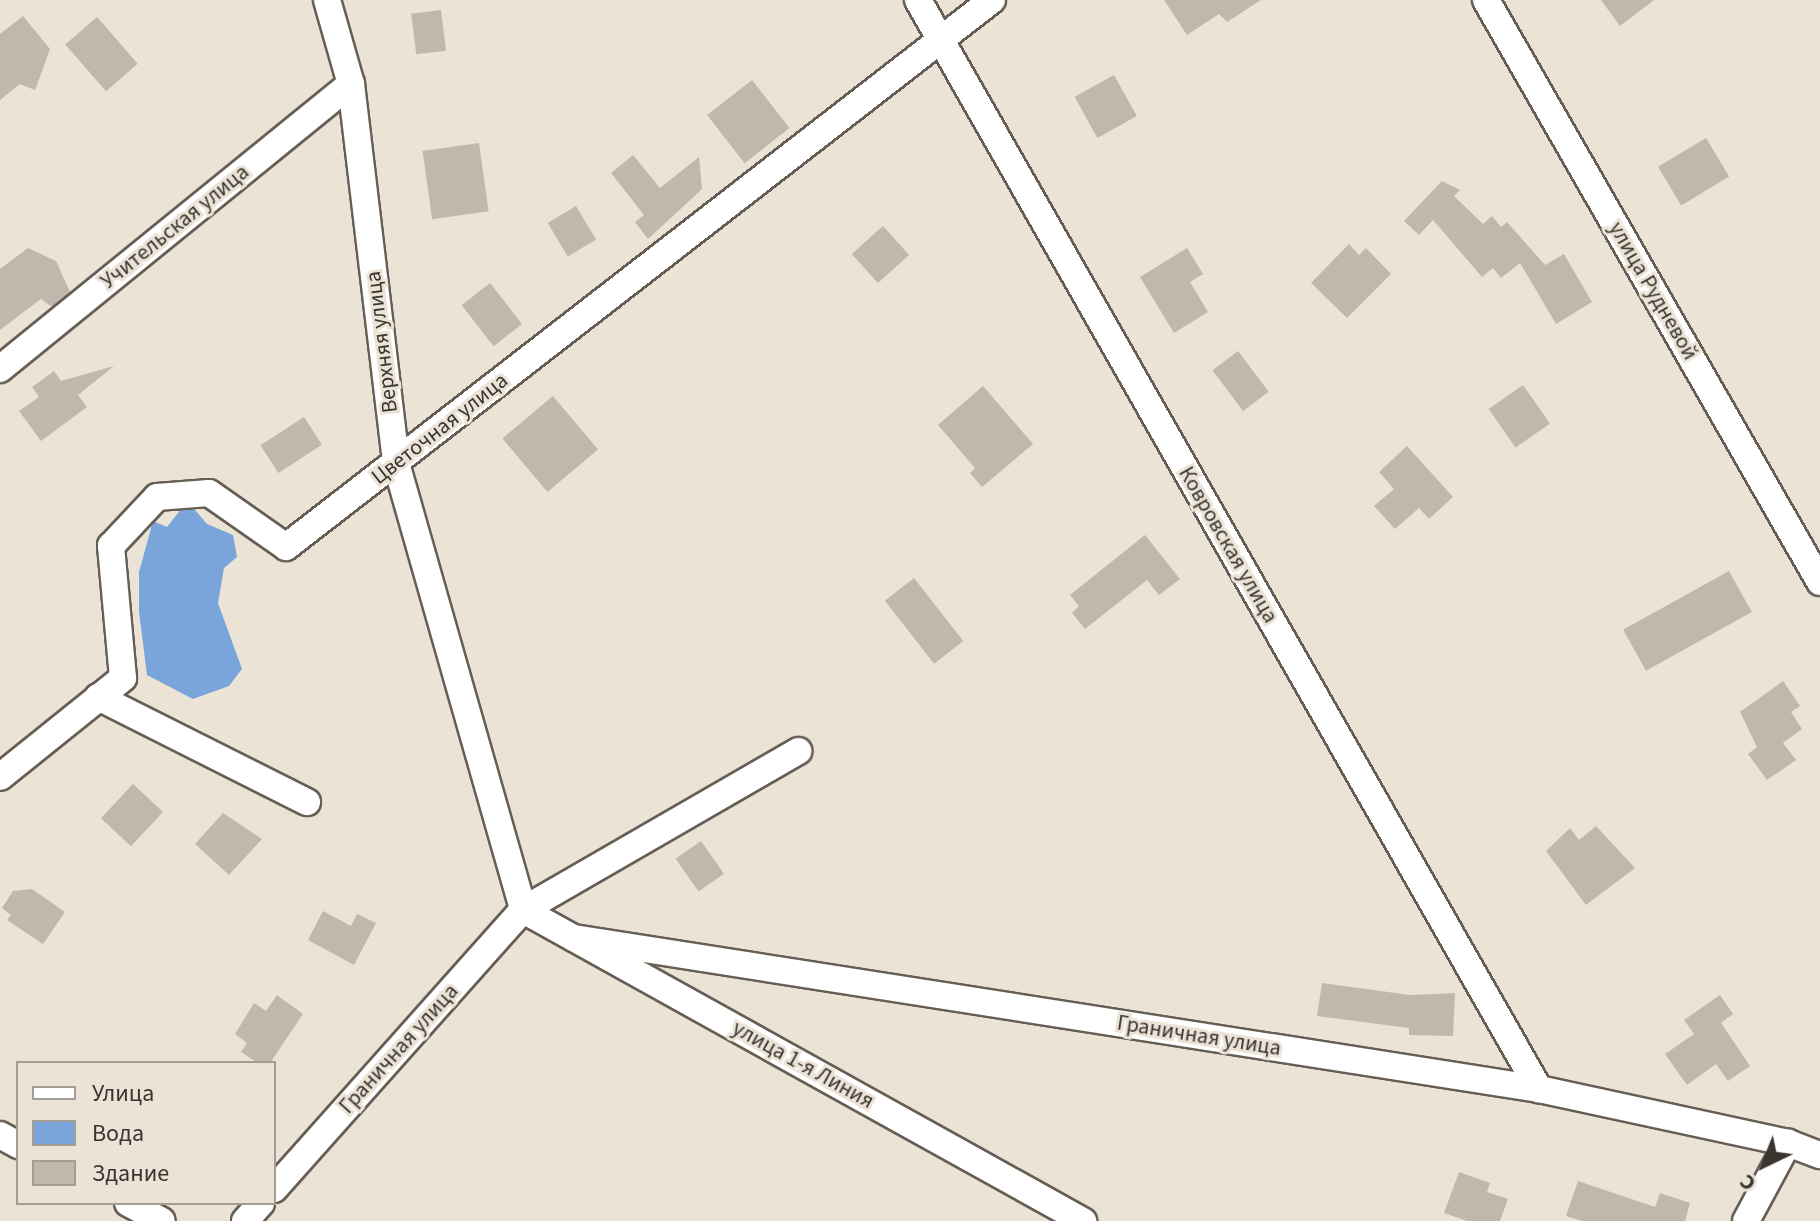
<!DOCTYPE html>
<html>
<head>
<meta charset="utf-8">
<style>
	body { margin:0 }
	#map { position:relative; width:1820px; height:1221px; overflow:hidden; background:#ece3d7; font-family:"Source Sans 3",sans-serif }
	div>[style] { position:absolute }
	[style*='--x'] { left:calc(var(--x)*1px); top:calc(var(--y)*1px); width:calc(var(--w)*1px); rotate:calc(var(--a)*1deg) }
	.water>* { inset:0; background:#7aa5da }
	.building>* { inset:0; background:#c0b8ac; transform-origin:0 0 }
	.roads { filter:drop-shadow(2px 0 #665e54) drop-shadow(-2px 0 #665e54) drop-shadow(0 2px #665e54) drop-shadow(0 -2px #665e54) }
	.minor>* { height:26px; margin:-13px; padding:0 13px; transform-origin:13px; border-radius:13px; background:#fff }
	span { translate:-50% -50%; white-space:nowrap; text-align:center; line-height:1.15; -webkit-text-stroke:6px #ece3d7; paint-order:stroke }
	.street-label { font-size:22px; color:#393530 }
	.legend { position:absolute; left:16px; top:1061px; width:260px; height:144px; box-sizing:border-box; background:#ece3d7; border:2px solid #a49d94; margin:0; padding:10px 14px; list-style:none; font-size:24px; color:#393530 }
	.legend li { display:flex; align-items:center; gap:16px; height:40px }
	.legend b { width:40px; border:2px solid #a49d94 }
	.north { position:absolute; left:1724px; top:1125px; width:80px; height:80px; -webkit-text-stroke:6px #ece3d7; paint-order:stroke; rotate:223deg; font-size:22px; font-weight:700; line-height:32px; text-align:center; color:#393530 }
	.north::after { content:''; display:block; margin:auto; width:28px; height:36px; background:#393530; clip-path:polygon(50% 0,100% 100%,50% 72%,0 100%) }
</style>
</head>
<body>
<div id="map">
	<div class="water">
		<i style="clip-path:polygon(182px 508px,195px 510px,207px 524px,233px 535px,237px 557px,224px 568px,218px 603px,242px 669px,229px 686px,193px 699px,147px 675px,139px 612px,139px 572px,153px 521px,167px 527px)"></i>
	</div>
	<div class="building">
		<i style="clip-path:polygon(1164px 0,1261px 0,1227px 22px,1219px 14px,1187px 35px)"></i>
		<i style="clip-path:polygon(1601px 0,1654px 0,1620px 26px)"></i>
		<i style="left:441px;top:10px;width:41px;height:30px;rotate:83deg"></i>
		<i style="clip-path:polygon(23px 16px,50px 49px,35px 90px,20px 84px,0 100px,0 34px)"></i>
		<i style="left:97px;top:17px;width:62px;height:42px;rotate:49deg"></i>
		<i style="left:1114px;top:75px;width:47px;height:45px;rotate:61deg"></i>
		<i style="left:752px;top:80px;width:61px;height:57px;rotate:52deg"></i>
		<i style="left:1706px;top:138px;width:45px;height:56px;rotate:59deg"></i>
		<i style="left:479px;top:143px;width:69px;height:57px;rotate:82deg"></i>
		<i style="clip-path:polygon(633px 155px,660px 188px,699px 157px,702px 189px,648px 239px,635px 222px,644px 215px,611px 173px)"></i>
		<i style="clip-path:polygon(1442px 181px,1460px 190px,1454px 196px,1483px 224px,1492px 216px,1501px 227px,1507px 222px,1545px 265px,1564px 254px,1592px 302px,1556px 324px,1520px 263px,1501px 278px,1493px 268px,1482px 277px,1433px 220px,1419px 235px,1404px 221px)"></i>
		<i style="left:576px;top:206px;width:39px;height:33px;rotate:59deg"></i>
		<i style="left:883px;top:226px;width:39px;height:42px;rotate:48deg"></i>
		<i style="clip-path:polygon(1349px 244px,1359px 255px,1366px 248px,1391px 274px,1347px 318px,1311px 283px)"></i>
		<i style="clip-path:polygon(28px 248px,56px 261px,70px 292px,52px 307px,41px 299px,0 330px,0 269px)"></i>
		<i style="clip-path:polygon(1187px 248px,1203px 274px,1190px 282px,1208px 312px,1174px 333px,1140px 277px)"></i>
		<i style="left:490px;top:283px;width:52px;height:36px;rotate:52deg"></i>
		<i style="left:1238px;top:351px;width:51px;height:32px;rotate:53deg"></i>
		<i style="clip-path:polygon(114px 366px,78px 395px,87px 407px,41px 441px,19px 411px,39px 397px,32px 387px,54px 371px,61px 381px)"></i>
		<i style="left:1523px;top:385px;width:47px;height:42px;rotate:55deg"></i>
		<i style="clip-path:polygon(983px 386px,1033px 444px,982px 487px,970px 473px,975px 468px,938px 425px)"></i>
		<i style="left:553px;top:396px;width:70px;height:66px;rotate:50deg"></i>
		<i style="left:304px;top:417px;width:33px;height:52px;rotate:57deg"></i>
		<i style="clip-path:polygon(1407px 446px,1453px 497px,1429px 519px,1419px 508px,1395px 529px,1374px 506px,1394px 489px,1379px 472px)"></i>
		<i style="clip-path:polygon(1145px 535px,1180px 579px,1159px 595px,1147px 580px,1085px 629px,1072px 613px,1079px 606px,1070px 595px)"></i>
		<i style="left:1729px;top:571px;width:47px;height:121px;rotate:61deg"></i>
		<i style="left:914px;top:578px;width:80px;height:37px;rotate:52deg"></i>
		<i style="clip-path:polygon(1783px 681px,1800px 706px,1791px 712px,1802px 729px,1783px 743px,1796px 760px,1767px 780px,1748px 754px,1757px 747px,1740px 712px)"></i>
		<i style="left:133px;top:784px;width:41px;height:47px;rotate:43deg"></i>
		<i style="clip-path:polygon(223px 813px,262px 839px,229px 875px,195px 844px)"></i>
		<i style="clip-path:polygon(1596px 826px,1635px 868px,1586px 905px,1546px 851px,1570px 828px,1579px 840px)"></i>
		<i style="left:701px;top:841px;width:40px;height:31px;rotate:55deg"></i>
		<i style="clip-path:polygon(32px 889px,65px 912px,43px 944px,7px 920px,11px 915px,2px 908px,13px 891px)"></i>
		<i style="clip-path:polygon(323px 911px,351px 926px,357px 914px,376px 923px,354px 965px,308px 940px)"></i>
		<i style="clip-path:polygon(1322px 983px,1410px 995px,1455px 993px,1453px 1036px,1409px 1035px,1409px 1028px,1317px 1016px)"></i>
		<i style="clip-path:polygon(277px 995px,303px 1014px,270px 1063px,258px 1063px,241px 1052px,247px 1043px,235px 1034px,254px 1003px,266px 1011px)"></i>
		<i style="clip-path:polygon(1720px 995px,1733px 1014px,1721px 1023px,1750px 1066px,1728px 1081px,1716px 1064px,1687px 1085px,1665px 1054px,1694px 1034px,1684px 1020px)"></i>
		<i style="clip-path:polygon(1459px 1172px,1490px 1183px,1487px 1192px,1508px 1199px,1500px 1221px,1467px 1221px,1444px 1213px)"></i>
		<i style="clip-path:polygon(1578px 1181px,1655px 1207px,1660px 1193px,1690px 1203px,1685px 1221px,1582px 1221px,1566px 1216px)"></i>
	</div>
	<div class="roads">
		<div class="minor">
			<i style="--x:327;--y:0;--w:87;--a:74.1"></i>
			<i style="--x:351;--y:84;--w:382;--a:83.2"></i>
			<i style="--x:396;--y:463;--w:465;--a:74.1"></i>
			<i style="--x:918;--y:0;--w:1254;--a:60.31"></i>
			<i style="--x:1486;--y:0;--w:671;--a:60.15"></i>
			<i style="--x:0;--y:369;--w:452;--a:-39.1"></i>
			<i style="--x:98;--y:697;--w:234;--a:26.7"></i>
			<i style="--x:0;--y:777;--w:158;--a:-38.8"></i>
			<i style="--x:123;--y:678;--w:133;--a:-95.2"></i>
			<i style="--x:111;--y:546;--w:67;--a:-46.8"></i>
			<i style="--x:157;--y:497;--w:52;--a:-4.4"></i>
			<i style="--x:209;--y:493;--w:94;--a:35"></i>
			<i style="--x:286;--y:547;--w:893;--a:-37.77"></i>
			<i style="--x:523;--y:910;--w:641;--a:29.05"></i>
			<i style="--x:574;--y:938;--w:977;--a:8.89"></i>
			<i style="--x:1539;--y:1089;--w:255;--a:12.2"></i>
			<i style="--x:1788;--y:1143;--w:34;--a:21"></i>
			<i style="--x:0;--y:1135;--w:21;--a:29"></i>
			<i style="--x:274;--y:1189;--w:374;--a:-48.3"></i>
			<i style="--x:523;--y:910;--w:318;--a:-30"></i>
			<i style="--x:128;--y:1203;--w:38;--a:28"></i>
			<i style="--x:245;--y:1221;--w:24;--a:-48"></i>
			<i style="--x:1746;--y:1221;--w:89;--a:-61.7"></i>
		</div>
	</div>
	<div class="street-label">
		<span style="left:175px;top:227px;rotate:-39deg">Учительская улица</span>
		<span style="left:1653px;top:291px;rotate:60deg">улица Рудневой</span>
		<span style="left:382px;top:342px;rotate:-97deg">Верхняя улица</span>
		<span style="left:440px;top:429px;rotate:-38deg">Цветочная улица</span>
		<span style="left:1228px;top:545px;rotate:60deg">Ковровская улица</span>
		<span style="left:1199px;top:1036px;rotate:9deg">Граничная улица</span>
		<span style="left:399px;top:1049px;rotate:-48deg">Граничная улица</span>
		<span style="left:803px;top:1065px;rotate:29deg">улица 1-я Линия</span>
	</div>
	<ul class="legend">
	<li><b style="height:10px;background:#fff"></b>Улица</li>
	<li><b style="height:22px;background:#7aa5da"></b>Вода</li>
	<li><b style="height:22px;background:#c0b8ac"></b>Здание</li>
	</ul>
	<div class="north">С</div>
</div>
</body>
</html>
